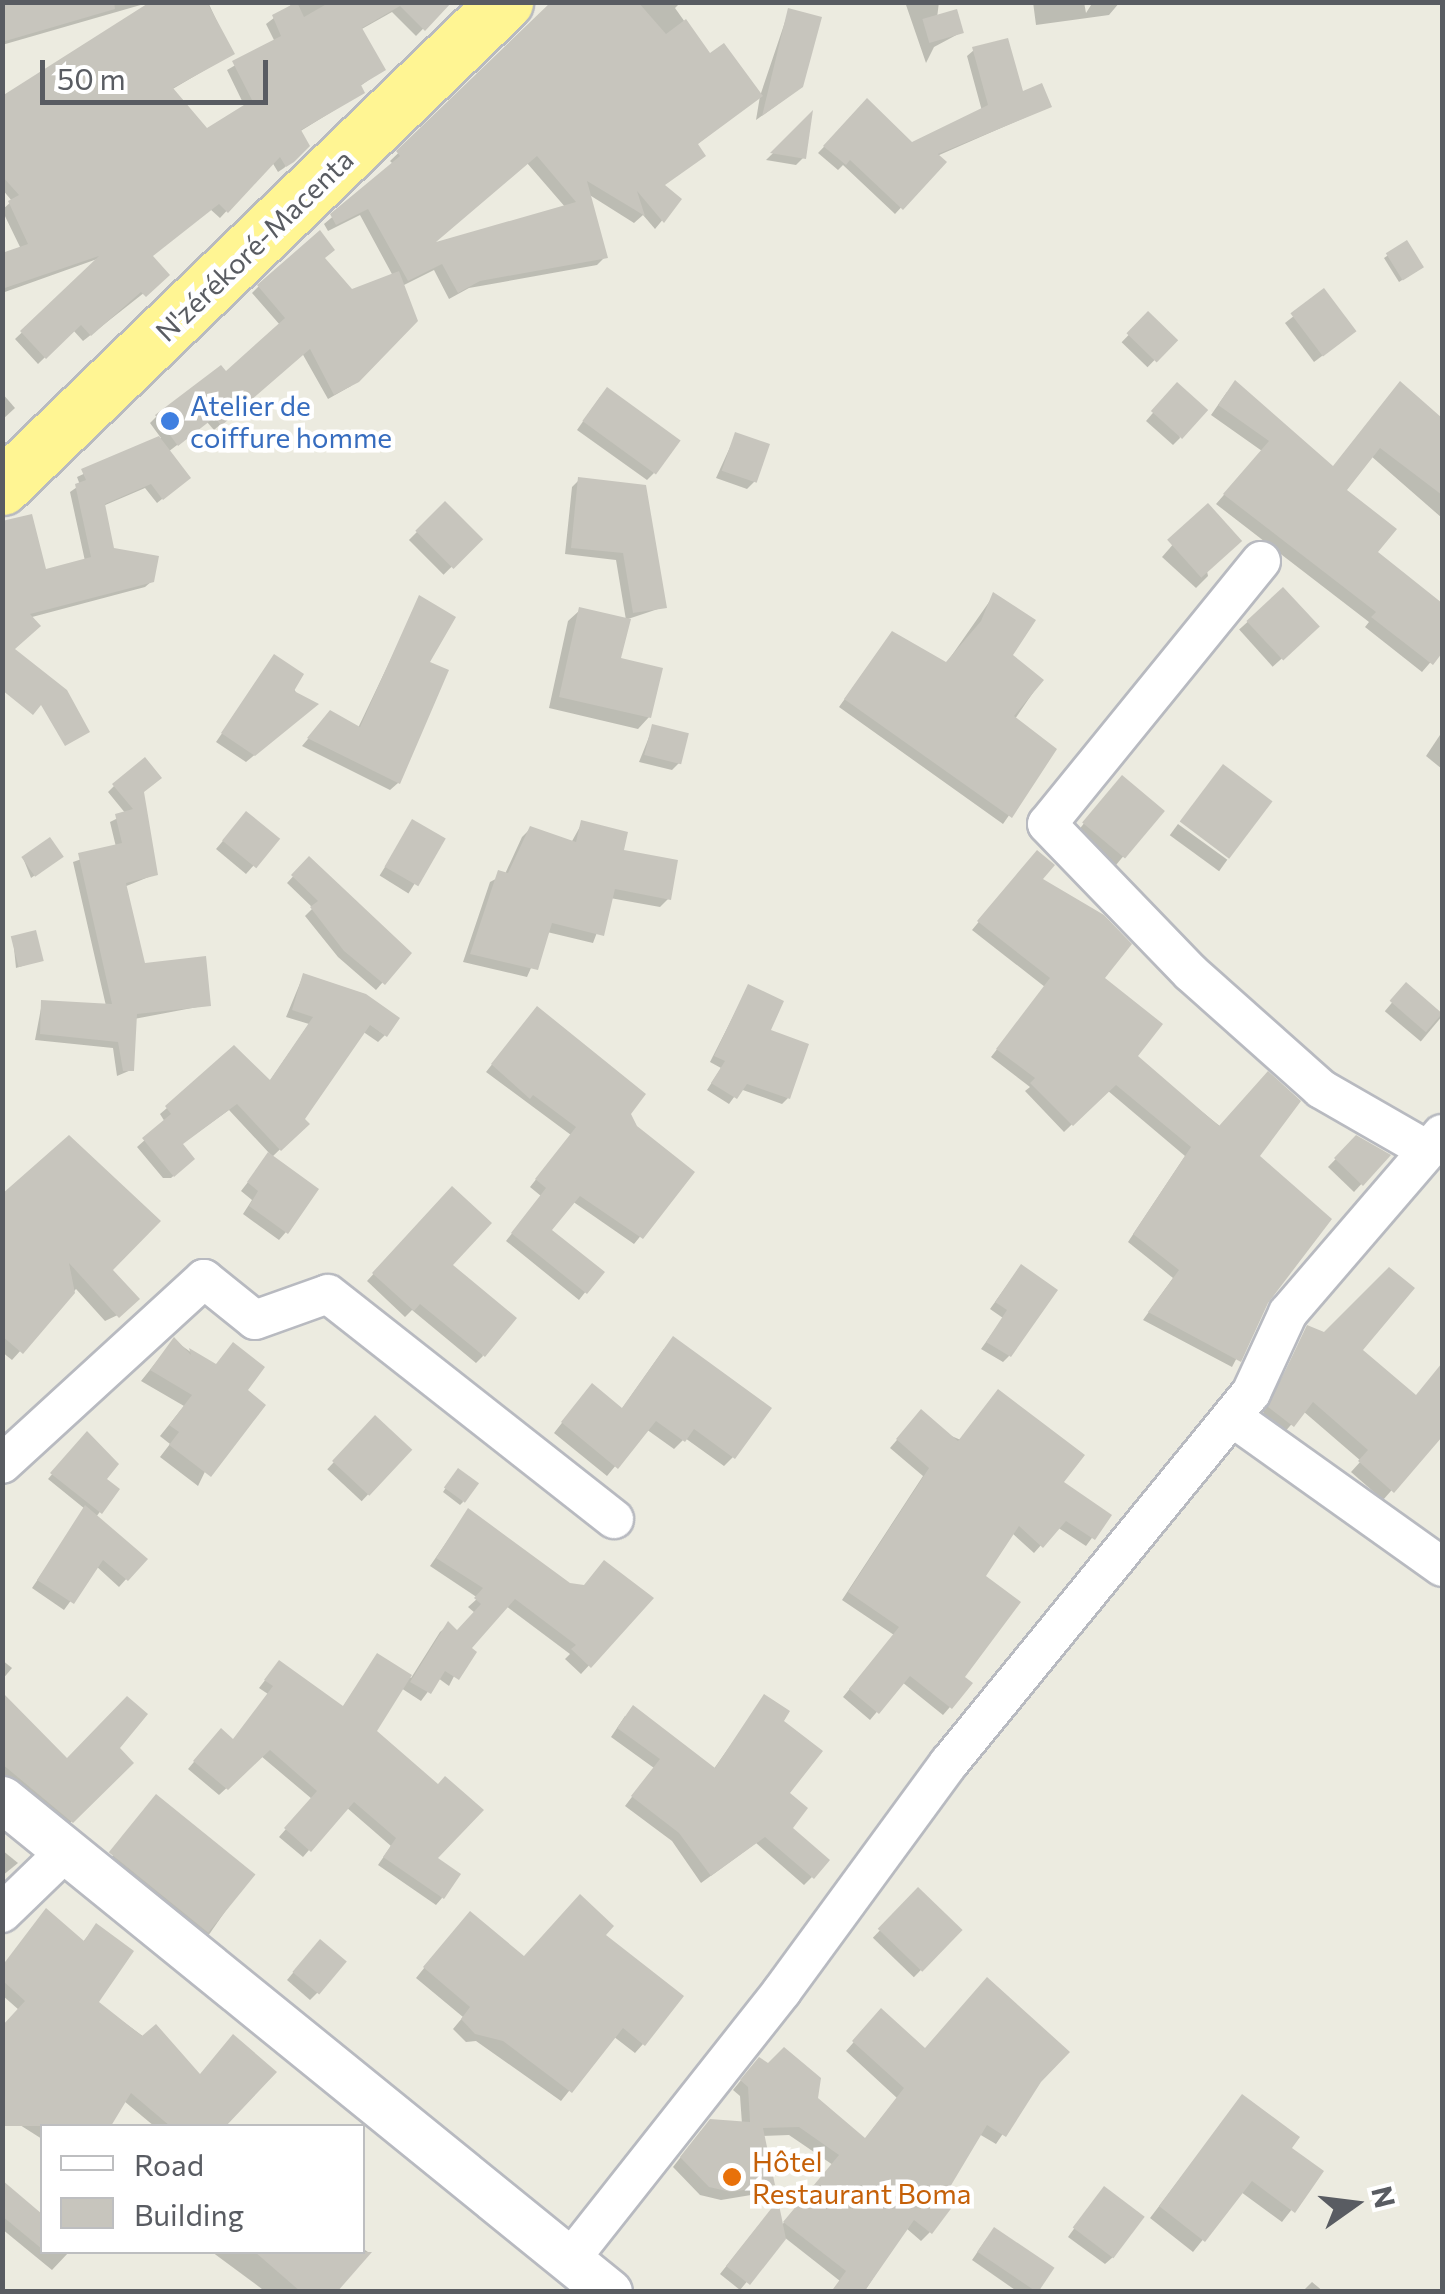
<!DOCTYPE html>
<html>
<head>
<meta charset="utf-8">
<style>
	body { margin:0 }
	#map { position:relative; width:1445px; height:2294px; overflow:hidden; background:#ecebe0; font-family:Commissioner,sans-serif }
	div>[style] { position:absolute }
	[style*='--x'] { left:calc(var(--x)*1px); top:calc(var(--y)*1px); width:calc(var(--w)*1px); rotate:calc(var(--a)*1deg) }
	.shadow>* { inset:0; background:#0003; transform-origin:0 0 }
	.building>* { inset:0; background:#c7c5bd; transform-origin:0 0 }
	.roads { filter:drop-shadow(2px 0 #b8bac0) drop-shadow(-2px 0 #b8bac0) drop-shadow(0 2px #b8bac0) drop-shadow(0 -2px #b8bac0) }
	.minor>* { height:38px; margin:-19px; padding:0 19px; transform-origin:19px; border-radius:19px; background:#fff }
	.tertiary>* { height:45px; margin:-22.5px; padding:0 22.5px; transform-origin:22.5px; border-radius:22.5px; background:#fff }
	.trunk>* { height:55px; margin:-27.5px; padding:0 27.5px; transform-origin:27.5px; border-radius:27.5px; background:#fff593 }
	.dots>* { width:28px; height:28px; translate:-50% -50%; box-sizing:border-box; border:5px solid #fff; border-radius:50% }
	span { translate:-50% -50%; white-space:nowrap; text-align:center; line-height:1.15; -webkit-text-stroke:9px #fff; paint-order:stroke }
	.street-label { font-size:28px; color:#595c62 }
	.shop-label { font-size:28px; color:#366cbe }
	.left { translate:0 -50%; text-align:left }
	.food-label { font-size:28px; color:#c56008 }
	.frame { position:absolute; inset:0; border:5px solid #595c62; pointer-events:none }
	.legend { position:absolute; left:40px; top:2124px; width:325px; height:130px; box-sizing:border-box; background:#fff; border:2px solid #bdbec0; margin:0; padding:12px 18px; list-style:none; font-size:30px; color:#595c62 }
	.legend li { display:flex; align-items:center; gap:20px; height:50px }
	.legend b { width:50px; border:2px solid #bdbec0 }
	.north { position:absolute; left:1305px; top:2154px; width:100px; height:100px; -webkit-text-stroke:8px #fff; paint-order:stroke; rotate:76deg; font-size:28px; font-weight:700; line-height:40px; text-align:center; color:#595c62 }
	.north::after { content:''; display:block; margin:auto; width:35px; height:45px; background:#595c62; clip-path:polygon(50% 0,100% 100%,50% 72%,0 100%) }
	.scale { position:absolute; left:40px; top:60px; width:228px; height:45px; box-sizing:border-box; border:5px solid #595c62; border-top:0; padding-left:12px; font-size:30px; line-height:35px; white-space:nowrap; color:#595c62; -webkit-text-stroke:8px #fff; paint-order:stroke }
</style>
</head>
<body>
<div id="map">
	<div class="shadow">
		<i style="clip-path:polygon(2px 2px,151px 2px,2px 45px)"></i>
		<i style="clip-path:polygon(155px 2px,208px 2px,232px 54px,171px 90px,207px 132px,245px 107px,227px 70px,275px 42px,266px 24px,295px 2px,449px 2px,416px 36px,392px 12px,360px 30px,382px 70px,359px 87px,362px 93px,299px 132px,307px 146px,284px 168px,278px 172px,272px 162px,220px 218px,210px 209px,150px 257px,159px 281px,83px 341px,73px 330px,38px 364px,15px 339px,100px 258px,2px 293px,2px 255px,21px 249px,2px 210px,12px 201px,2px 189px,2px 105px)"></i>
		<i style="clip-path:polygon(evenodd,555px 2px,681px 2px,675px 8px,709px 56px,760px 96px,789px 10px,792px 94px,756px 120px,760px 96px,696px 145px,662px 187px,679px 200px,655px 229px,643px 215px,634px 223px,588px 194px,605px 257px,597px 265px,469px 288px,449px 299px,434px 270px,402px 286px,351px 386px,328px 399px,302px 353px,214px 430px,207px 422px,168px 452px,182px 483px,157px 503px,145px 488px,103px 506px,112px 550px,152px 581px,145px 587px,2px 625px,44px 572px,85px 561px,70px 492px,80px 485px,77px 477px,161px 438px,150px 423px,156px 417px,220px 368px,225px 375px,280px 325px,252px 293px,258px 287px,319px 234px,322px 258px,351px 292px,393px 276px,360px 215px,328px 231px,324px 224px,394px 165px,390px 161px,555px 2px,527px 163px,566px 208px,428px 246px,527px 163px)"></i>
		<i style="clip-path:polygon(905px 2px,939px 2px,937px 18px,962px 32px,934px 47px,926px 63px)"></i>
		<i style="clip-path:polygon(1033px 2px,1084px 2px,1086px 13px,1093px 2px,1120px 2px,1109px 15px,1036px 25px)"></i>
		<i style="clip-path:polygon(974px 50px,1021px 94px,1049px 107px,937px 156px,943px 162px,895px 214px,843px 165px,838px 170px,818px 153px,868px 101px,912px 145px,982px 111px,967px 56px)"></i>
		<i style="clip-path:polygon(810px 117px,803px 158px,796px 165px,766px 160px)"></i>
		<i style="clip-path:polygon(1406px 243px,1418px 270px,1399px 282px,1384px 258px)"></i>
		<i style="clip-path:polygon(1324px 292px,1346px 338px,1314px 362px,1285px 323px)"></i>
		<i style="left:1148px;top:315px;width:36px;height:38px;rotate:44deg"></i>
		<i style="clip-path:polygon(1400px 385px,1442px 423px,1442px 518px,1371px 456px,1343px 491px,1375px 553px,1442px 607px,1442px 649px,1422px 672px,1365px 627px,1369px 622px,1216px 504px,1262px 451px,1211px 415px,1227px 392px,1332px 469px)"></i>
		<i style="clip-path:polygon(2px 393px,15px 408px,2px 420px)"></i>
		<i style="clip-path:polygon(1170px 393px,1180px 438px,1173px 445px,1146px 421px)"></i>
		<i style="clip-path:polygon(600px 397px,654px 473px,647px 480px,577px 430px)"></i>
		<i style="clip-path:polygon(736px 434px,755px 481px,747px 489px,716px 478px)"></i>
		<i style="clip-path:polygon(579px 480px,664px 607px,628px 619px,618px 660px,649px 717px,638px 729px,549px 708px,568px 621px,580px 610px,626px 620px,616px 560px,565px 554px,572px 487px)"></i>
		<i style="left:445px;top:504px;width:49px;height:51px;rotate:45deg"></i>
		<i style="clip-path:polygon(1196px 518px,1208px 576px,1196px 588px,1162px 557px)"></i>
		<i style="left:1283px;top:590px;width:50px;height:59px;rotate:48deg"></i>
		<i style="clip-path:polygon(994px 595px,1010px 655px,1041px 681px,1015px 719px,1054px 750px,1003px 824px,839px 707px,886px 641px,945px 665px)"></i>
		<i style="clip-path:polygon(420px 598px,427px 663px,398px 783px,390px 790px,302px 746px,323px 721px,358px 728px)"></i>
		<i style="clip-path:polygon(274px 658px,308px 711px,246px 762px,216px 742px)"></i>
		<i style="clip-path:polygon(653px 727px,679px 763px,672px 770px,639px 762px)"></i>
		<i style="clip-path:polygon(1442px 732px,1442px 769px,1426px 756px)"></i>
		<i style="clip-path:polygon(1115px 785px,1161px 811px,1116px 865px,1077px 832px)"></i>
		<i style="clip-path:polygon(114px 786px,141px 793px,156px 874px,124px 887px,143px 966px,208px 1005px,134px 1019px,131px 1070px,117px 1076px,113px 1048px,35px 1040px,42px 1003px,106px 1006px,73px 862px,116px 847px,110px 822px,126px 814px,108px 792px)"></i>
		<i style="clip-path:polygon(239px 822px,276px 840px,246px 874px,216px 849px)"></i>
		<i style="left:413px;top:822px;width:34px;height:63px;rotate:32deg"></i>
		<i style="clip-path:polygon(582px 823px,668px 899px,660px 907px,610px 898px,593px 943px,547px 932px,527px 977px,463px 962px,490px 882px,505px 874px,522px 837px,531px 828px,571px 843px)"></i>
		<i style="left:1178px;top:824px;width:61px;height:14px;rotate:36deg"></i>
		<i style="clip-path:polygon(23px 858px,58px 859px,31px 878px)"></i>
		<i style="clip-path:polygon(309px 859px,408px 953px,376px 990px,338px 957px,305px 916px,313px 908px,287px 883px)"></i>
		<i style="clip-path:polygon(1030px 860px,1102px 979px,1134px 1057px,1257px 1156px,1266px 1302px,1232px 1367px,1143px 1320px,1173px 1278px,1128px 1242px,1185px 1156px,1107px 1090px,1064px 1132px,1025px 1091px,1030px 1087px,991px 1057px,1045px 987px,972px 930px)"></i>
		<i style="clip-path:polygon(13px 938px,41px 960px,16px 968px)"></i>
		<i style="clip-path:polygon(303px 976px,385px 1035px,378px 1042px,362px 1031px,301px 1119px,306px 1124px,271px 1158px,286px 1232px,279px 1240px,243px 1214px,252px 1200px,241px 1191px,270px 1154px,229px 1110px,180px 1145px,185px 1166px,171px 1178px,163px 1178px,137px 1147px,165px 1122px,160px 1114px,167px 1108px,269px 1082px,309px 1024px,286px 1017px)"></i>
		<i style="left:1406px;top:986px;width:47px;height:33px;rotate:40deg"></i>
		<i style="clip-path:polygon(748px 987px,788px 1098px,782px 1104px,740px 1089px,729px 1104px,707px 1090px,721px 1068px,710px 1062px)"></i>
		<i style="clip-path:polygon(530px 1016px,636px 1127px,692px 1173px,634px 1244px,572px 1201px,548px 1230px,601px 1272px,579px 1300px,506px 1241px,541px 1196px,530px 1187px,571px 1135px,486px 1072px)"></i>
		<i style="clip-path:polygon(1356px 1138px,1387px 1156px,1354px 1192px,1328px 1167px)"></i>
		<i style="clip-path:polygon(452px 1189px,449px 1265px,483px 1356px,476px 1363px,412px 1310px,405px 1317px,367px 1281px)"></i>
		<i style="clip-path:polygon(2px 1198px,109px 1270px,124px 1312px,105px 1321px,76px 1289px,12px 1360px,2px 1352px)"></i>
		<i style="clip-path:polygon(1015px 1274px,1009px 1356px,1003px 1362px,981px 1349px,1003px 1318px,990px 1309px)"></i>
		<i style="clip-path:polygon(1308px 1328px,1360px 1350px,1415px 1398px,1442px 1365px,1442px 1433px,1383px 1500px,1351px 1472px,1361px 1461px,1303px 1411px,1283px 1434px,1261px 1417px)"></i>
		<i style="clip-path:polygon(174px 1340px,244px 1391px,198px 1486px,160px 1457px,170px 1444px,160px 1436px,184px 1406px,141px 1381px)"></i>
		<i style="clip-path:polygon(664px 1349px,733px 1457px,724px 1466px,685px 1438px,674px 1449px,646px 1429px,607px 1476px,554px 1433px,583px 1396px,621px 1410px)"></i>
		<i style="left:375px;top:1418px;width:47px;height:70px;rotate:43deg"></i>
		<i style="clip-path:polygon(914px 1420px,1061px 1483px,1108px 1516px,1086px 1546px,1057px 1527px,1034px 1553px,1012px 1533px,983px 1576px,950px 1707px,943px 1715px,902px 1682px,870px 1720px,843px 1697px,894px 1635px,842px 1600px,923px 1476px,890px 1448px)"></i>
		<i style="clip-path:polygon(87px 1434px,116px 1464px,103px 1480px,117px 1489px,96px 1517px,144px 1559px,119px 1587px,96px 1566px,64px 1610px,32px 1588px,85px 1509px,48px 1479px)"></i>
		<i style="clip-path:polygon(455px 1474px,463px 1502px,460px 1505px,443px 1492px)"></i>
		<i style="clip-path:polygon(468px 1511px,569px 1585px,651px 1598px,581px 1674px,565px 1659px,570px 1654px,506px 1606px,468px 1649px,449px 1686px,438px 1678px,421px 1701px,401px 1688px,373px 1731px,434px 1858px,442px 1898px,436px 1905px,378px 1865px,391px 1846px,346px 1807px,303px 1857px,279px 1837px,312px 1799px,261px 1756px,219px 1795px,188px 1769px,214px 1738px,232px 1742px,268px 1694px,259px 1688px,273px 1670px,342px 1708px,377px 1656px,411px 1678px,440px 1632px,448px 1625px,457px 1633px,475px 1613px,468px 1607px,478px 1598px,430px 1566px)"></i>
		<i style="clip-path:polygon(2px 1660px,12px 1668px,2px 1680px)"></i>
		<i style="clip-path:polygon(765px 1697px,780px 1721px,790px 1828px,812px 1877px,804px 1885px,756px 1843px,701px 1883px,672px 1841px,625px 1806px,654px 1768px,611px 1737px,625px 1716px,713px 1770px)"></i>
		<i style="clip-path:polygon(2px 1714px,67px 1761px,116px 1748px,130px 1763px,61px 1832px,2px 1780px)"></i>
		<i style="left:149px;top:1804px;width:124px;height:73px;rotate:35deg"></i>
		<i style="clip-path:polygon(2px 1850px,18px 1863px,2px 1876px)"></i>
		<i style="left:918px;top:1891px;width:57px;height:65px;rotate:44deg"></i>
		<i style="clip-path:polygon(461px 1923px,524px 1959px,603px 1935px,643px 2044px,635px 2053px,613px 2036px,561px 2101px,476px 2041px,466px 2042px,453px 2029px,463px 2017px,416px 1978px)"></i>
		<i style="clip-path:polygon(96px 1926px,96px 2002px,199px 2077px,274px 2072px,225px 2126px,154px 2126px,124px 2101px,108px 2126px,42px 2126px,42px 2139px,9px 2118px,19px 2010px,2px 1995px,2px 1966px,82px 1943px)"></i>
		<i style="clip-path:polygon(313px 1949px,318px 1992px,310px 2000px,287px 1980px)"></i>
		<i style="clip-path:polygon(873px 2020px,924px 2051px,1039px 2080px,996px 2144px,979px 2134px,946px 2188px,958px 2196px,930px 2232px,921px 2241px,906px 2228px,864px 2292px,831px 2292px,840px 2281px,784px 2237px,740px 2290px,720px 2274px,771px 2210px,781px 2226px,833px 2165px,789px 2135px,762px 2136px,772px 2184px,763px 2193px,721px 2200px,700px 2195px,673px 2167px,701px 2131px,742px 2124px,740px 2096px,733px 2090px,750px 2069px,815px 2099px,864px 2140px,897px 2098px,846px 2051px)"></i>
		<i style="clip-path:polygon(1242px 2097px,1288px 2149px,1321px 2172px,1282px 2222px,1241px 2192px,1193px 2252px,1150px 2218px)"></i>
		<i style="clip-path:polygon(3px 2184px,42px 2217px,42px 2252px,69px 2252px,52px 2270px,2px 2229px)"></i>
		<i style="clip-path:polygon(1097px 2197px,1113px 2257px,1105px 2264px,1068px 2237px)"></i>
		<i style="clip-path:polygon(987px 2238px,1050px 2268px,1035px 2292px,1018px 2292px,972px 2260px)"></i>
		<i style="clip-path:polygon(362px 2248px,368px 2252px,334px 2292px,266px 2292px,212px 2252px)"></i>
		<i style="clip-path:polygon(1312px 2282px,1324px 2292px,1302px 2292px)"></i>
	</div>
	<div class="building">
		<i style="clip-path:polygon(2px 2px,114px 2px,115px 9px,2px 42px)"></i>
		<i style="clip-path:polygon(150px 2px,207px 2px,235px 54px,173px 88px,207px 128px,252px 100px,232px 61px,281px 36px,272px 15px,297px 2px,304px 17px,330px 2px,452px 2px,425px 31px,400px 6px,362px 28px,386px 70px,361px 85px,365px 93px,301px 130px,310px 146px,294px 162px,286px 167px,280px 157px,228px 213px,219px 204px,153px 256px,170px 275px,146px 297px,141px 292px,91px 336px,81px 325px,46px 359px,20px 331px,99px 256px,2px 289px,2px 253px,28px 244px,8px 201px,19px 195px,2px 176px,2px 96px)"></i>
		<i style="clip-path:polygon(evenodd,551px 2px,638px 2px,666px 34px,686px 19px,710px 53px,724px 43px,763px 96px,698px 144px,706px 156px,665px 185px,682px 199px,664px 223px,637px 191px,645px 216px,587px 181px,608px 258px,480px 281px,458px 293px,442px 264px,408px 281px,368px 209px,336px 225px,330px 214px,400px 156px,396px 151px,551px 2px,537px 156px,576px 202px,436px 242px,537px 156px)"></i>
		<i style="clip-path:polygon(788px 8px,822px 17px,803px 87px,762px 116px)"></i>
		<i style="left:957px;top:9px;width:25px;height:36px;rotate:74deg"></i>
		<i style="clip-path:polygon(1008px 38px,1023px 91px,1042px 83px,1052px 107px,938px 154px,947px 162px,903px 210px,850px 160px,846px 165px,823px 146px,867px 98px,912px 142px,988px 105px,972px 47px)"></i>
		<i style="clip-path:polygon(813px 110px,806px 159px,770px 153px)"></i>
		<i style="clip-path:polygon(320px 230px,335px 250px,325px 258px,352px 289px,399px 271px,418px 321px,359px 382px,334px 395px,310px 349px,221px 426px,215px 417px,178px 446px,155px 415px,221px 365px,226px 371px,285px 318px,257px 285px)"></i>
		<i style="left:1407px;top:240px;width:32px;height:25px;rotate:58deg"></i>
		<i style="left:1324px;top:288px;width:54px;height:42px;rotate:53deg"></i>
		<i style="left:1148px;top:311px;width:42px;height:31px;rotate:44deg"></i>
		<i style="clip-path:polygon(1235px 380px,1333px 466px,1400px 381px,1442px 418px,1442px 495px,1380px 448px,1347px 490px,1397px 529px,1378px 552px,1442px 603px,1442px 653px,1433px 665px,1371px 617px,1376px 612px,1223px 494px,1269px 441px,1218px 405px)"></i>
		<i style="left:1177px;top:382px;width:42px;height:39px;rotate:42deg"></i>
		<i style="left:607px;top:387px;width:91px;height:42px;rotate:36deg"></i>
		<i style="left:735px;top:432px;width:37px;height:41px;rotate:19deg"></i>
		<i style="clip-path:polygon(159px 436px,191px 478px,163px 500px,151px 484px,105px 504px,114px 548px,159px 556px,154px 582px,30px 614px,41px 626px,15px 649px,67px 690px,90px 732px,65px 746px,41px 705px,33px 715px,2px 690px,2px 521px,32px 514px,46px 569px,91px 557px,75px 484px,86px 480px,81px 469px)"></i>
		<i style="clip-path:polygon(578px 477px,646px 485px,667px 608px,633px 613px,623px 553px,571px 548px)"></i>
		<i style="left:445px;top:501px;width:54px;height:42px;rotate:45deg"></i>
		<i style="left:1208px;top:503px;width:51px;height:55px;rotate:48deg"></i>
		<i style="left:1283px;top:587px;width:54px;height:50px;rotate:47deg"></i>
		<i style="clip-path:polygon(993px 592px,1036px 620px,1013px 655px,1044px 680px,1014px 716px,1057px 749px,1012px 818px,844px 699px,892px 631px,946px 662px,981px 621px)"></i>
		<i style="clip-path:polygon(419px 595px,456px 617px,430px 662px,449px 670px,400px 784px,307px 738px,330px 710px,360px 727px)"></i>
		<i style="clip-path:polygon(579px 607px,631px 619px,621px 658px,663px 668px,651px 718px,559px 697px)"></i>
		<i style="clip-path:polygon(274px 654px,304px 674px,294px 691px,319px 704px,255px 756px,221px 733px)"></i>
		<i style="left:652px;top:724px;width:38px;height:32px;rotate:14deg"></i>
		<i style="clip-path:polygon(145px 757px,162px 778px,144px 792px,158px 875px,126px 883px,145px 963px,206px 956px,211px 1006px,137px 1014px,134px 1071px,123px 1071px,118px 1042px,40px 1034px,41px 1000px,112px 1004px,78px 853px,122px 843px,115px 814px,133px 809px,112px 784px)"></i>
		<i style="left:1223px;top:764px;width:62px;height:72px;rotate:37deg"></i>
		<i style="left:1122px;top:775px;width:56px;height:62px;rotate:40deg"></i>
		<i style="left:246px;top:811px;width:44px;height:38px;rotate:39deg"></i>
		<i style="left:412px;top:819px;width:39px;height:55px;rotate:30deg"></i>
		<i style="clip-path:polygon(581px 820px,628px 832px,624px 850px,678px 860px,671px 900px,615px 889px,604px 936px,552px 923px,538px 970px,470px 954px,498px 870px,508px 873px,530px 826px,576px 842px)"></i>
		<i style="left:50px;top:837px;width:24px;height:35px;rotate:55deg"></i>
		<i style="clip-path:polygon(1037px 850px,1055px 865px,1043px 879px,1104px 915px,1132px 944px,1105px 978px,1163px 1024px,1138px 1056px,1219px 1126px,1268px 1071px,1301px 1101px,1260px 1156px,1332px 1219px,1268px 1303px,1241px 1362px,1148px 1312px,1179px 1270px,1133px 1234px,1191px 1147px,1116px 1085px,1073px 1126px,1030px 1083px,1035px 1078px,996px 1049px,1050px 978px,977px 921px)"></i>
		<i style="clip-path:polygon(309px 856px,412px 953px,385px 985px,344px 951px,310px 907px,318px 901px,291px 875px)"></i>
		<i style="left:36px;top:930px;width:32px;height:26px;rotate:76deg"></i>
		<i style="clip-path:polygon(303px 973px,366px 994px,400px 1018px,387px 1037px,370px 1025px,305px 1119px,310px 1124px,281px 1151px,237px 1104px,183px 1144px,195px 1159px,174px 1177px,142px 1138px,171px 1114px,165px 1106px,234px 1045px,270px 1080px,313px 1017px,292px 1010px)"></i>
		<i style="left:1406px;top:982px;width:48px;height:25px;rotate:41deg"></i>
		<i style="clip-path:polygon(748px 984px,784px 1001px,771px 1030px,809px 1044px,790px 1099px,747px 1084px,737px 1099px,711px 1083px,725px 1061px,714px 1056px)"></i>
		<i style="clip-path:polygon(537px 1006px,646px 1094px,631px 1114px,637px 1126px,695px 1172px,643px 1239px,580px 1196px,552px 1230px,605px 1272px,587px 1294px,511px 1233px,546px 1188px,535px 1179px,576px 1127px,533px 1095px,530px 1099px,491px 1064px)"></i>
		<i style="clip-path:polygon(69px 1135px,161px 1221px,113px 1270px,140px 1299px,119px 1318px,69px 1263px,75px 1293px,23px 1354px,2px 1336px,2px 1194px)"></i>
		<i style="clip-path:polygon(1356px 1135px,1391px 1155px,1363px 1186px,1334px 1158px)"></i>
		<i style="clip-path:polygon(268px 1152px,319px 1189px,288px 1234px,249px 1206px,258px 1191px,247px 1182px)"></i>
		<i style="clip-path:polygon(452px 1186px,492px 1223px,453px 1265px,517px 1318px,485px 1357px,420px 1304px,414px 1311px,372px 1273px)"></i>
		<i style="clip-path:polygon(1021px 1264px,1058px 1290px,1011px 1357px,986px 1342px,1007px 1310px,995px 1302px)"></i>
		<i style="clip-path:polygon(1389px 1267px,1415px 1288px,1363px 1350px,1416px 1395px,1442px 1363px,1442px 1437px,1394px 1493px,1358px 1461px,1368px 1450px,1313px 1402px,1294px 1427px,1268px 1407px,1307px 1325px,1324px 1332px)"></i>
		<i style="clip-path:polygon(673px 1336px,772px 1408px,735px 1459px,694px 1429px,685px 1442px,656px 1421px,618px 1469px,561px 1422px,592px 1383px,622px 1408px)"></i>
		<i style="clip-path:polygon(174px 1337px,191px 1355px,189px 1348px,216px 1364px,233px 1342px,265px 1367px,248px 1390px,266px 1405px,211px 1477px,169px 1445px,179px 1432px,169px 1425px,192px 1395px,150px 1370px)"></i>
		<i style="clip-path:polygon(998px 1389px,1085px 1455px,1064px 1482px,1112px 1515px,1095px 1540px,1066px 1521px,1043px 1548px,1019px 1526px,986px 1576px,1021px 1602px,965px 1677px,973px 1683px,952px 1709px,910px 1676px,879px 1714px,849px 1689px,899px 1627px,848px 1592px,929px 1468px,896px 1439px,921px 1409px,958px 1441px)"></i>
		<i style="left:375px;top:1415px;width:51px;height:63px;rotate:43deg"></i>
		<i style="clip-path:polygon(87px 1431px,119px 1464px,107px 1479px,120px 1489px,102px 1514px,50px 1473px)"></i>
		<i style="left:458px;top:1468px;width:26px;height:24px;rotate:36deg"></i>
		<i style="clip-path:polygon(85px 1505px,148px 1559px,128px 1581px,103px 1560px,74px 1604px,37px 1580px)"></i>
		<i style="clip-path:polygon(468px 1508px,570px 1583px,584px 1585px,604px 1560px,654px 1598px,591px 1668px,571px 1649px,576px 1645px,515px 1599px,472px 1648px,477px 1652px,459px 1680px,445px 1671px,431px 1694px,410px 1682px,448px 1621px,457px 1630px,481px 1604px,474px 1598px,483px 1588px,436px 1558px)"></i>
		<i style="clip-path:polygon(377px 1653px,412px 1675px,377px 1731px,438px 1784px,445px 1776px,484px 1810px,438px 1858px,461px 1874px,444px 1899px,383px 1857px,396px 1838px,354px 1802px,311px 1852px,284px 1828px,317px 1791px,270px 1750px,228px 1790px,193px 1761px,221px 1728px,233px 1739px,273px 1686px,264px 1680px,279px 1660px,343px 1706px)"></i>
		<i style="clip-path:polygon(2px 1692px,67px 1758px,127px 1696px,148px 1714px,120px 1748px,134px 1763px,73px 1823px,2px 1764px)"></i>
		<i style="clip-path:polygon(764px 1694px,790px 1711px,784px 1721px,823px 1751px,790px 1793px,808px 1808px,793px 1828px,830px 1860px,814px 1879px,765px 1837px,711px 1876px,679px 1833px,631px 1796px,660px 1759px,617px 1728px,633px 1705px,715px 1768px)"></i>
		<i style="left:156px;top:1794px;width:128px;height:75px;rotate:39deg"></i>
		<i style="left:918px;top:1887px;width:62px;height:58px;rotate:44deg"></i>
		<i style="clip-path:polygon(580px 1894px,614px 1926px,606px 1935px,684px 1996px,645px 2046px,623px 2028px,572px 2093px,503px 2041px,475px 2034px,461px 2019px,470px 2007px,423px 1967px,470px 1911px,524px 1956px)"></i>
		<i style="clip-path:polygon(46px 1908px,84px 1941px,96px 1923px,134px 1951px,99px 2002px,142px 2036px,156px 2024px,200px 2074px,233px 2034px,277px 2072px,226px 2126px,170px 2126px,131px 2093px,111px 2126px,2px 2126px,2px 2026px,25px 2001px,2px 1980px,2px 1966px)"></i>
		<i style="left:320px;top:1939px;width:35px;height:43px;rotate:40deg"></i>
		<i style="clip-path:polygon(987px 1977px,1070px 2052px,1041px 2082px,1006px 2137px,987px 2125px,950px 2187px,956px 2202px,932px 2234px,914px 2220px,864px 2292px,831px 2292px,846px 2271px,783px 2222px,839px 2155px,799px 2127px,763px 2128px,775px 2185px,731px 2192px,709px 2187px,680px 2157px,710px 2119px,750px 2122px,748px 2087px,740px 2080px,759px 2057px,768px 2063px,784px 2047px,821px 2078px,818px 2098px,865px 2138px,904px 2088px,852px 2041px,881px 2008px,925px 2048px)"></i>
		<i style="clip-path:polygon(1242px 2094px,1300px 2137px,1292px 2148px,1324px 2171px,1295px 2213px,1252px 2181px,1205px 2242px,1159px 2206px)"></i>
		<i style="clip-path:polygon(2px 2180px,42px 2214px,42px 2249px,2px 2216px)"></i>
		<i style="left:1104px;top:2186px;width:51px;height:52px;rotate:37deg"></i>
		<i style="clip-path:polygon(778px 2200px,786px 2239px,750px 2285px,726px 2266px)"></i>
		<i style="left:994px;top:2227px;width:73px;height:30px;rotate:34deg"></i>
		<i style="clip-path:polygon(255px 2252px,372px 2252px,337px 2292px,301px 2292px)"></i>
	</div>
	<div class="roads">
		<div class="minor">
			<i style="--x:1261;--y:561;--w:339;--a:129.1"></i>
			<i style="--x:1047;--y:824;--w:207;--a:46"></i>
			<i style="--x:1191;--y:973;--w:174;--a:41.7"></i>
			<i style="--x:1321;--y:1089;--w:122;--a:29.9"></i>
			<i style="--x:1232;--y:1417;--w:258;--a:35.5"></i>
			<i style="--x:2;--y:1464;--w:274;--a:-42.5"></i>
			<i style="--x:204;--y:1279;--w:65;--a:38.8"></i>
			<i style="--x:255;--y:1320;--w:77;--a:-19.6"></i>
			<i style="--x:328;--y:1294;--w:364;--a:38.2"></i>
			<i style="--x:2;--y:1913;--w:88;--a:-44.1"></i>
			<i style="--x:572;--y:2257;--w:339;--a:-51.7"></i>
			<i style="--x:782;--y:1991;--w:283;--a:-53.8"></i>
			<i style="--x:949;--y:1763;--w:478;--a:-50.8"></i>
			<i style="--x:1251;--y:1393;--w:88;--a:-65.2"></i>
			<i style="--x:1288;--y:1313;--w:236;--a:-49.3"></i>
		</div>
		<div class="tertiary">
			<i style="--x:2;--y:1799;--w:782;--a:39.08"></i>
		</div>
		<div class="trunk">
			<i style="--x:2;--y:487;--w:699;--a:-43.96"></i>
		</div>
	</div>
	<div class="dots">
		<i style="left:170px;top:421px;background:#3f7fe0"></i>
		<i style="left:732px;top:2177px;background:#e8710a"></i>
	</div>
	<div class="street-label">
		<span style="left:254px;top:245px;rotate:-44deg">N'zérékoré-Macenta</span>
	</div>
	<div class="shop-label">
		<span class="left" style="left:190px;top:421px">Atelier de<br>coiffure homme</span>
	</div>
	<div class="food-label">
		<span class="left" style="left:752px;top:2177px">Hôtel<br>Restaurant Boma</span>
	</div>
	<div class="frame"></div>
	<ul class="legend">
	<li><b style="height:12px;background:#fff"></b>Road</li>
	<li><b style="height:28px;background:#c7c5bd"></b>Building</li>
	</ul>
	<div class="north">N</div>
	<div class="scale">50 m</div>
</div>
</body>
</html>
